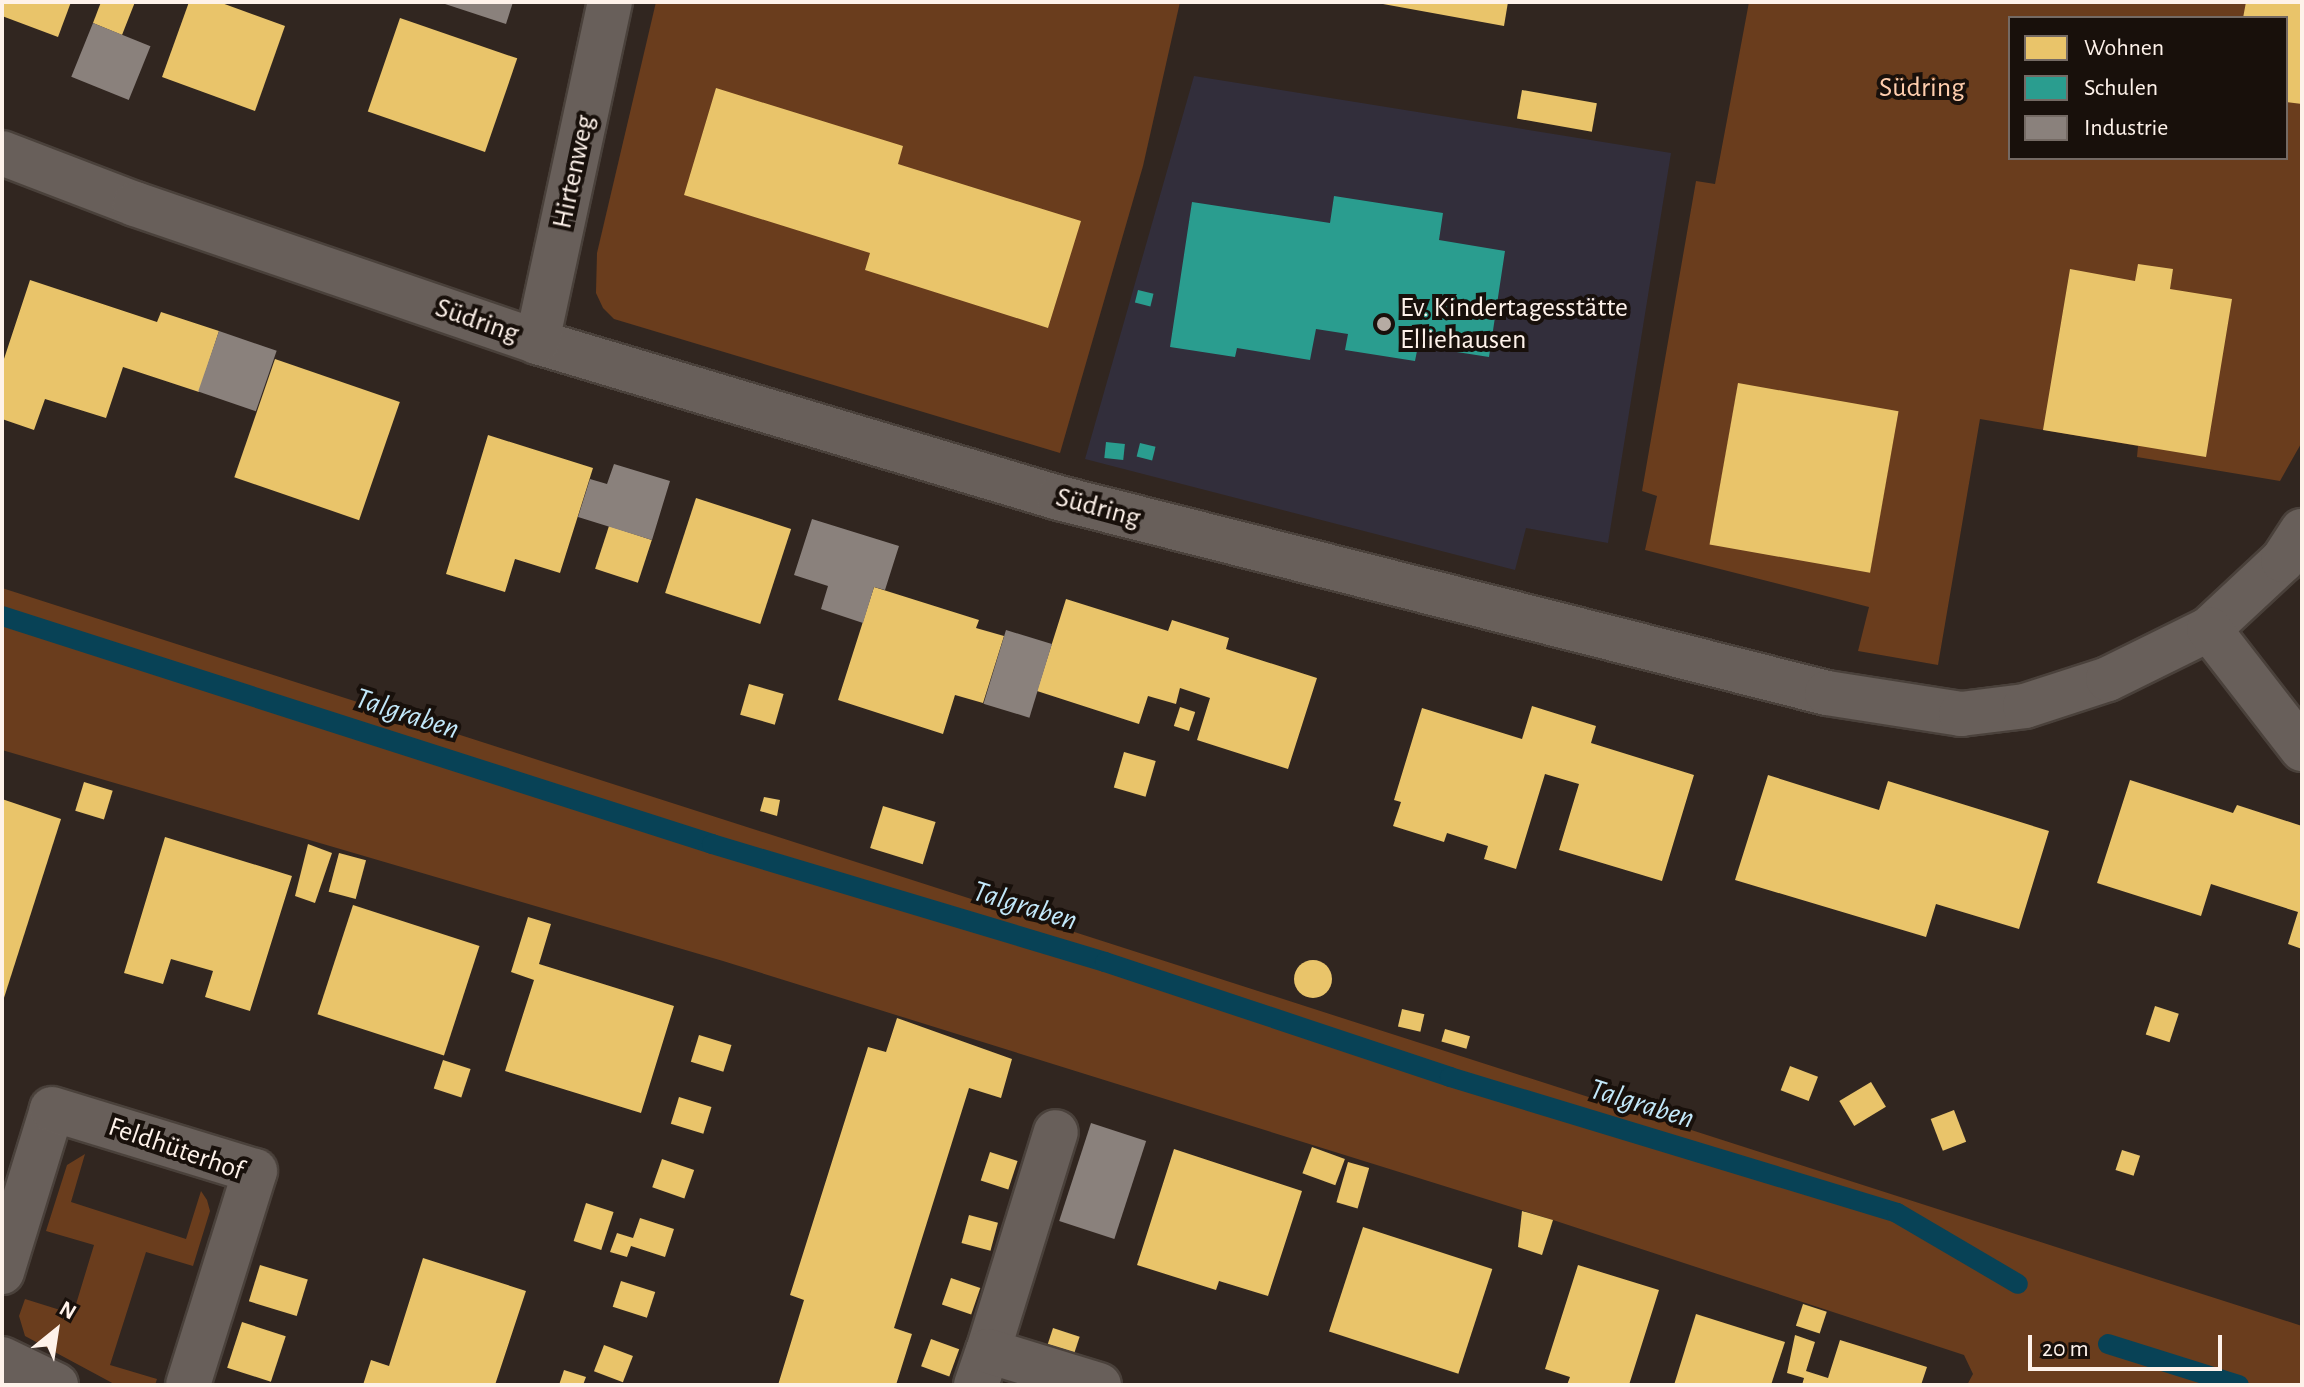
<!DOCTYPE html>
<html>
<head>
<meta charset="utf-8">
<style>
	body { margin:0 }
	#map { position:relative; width:2304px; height:1387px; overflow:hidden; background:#312620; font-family:"Alegreya Sans",sans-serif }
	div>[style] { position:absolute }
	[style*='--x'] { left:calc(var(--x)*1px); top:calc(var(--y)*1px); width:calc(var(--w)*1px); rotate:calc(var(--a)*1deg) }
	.education>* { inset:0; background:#322e3b }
	.green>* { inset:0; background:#6a3d1d }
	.homes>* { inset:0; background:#e9c46a; transform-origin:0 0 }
	.round { border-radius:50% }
	.schools>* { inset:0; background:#2a9d8f; transform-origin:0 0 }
	.industry>* { inset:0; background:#8a817c; transform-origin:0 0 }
	.stream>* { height:20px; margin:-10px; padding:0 10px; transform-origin:10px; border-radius:10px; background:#084256 }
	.roads { filter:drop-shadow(2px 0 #4a413b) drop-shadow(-2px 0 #4a413b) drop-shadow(0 2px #4a413b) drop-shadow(0 -2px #4a413b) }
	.minor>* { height:44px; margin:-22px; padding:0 22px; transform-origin:22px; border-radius:22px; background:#685f5a }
	.dots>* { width:22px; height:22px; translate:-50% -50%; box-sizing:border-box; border:4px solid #18100b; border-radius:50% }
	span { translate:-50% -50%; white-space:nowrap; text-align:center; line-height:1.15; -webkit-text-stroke:8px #18100b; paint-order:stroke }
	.park-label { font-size:28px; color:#ffceae }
	.street-label { font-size:28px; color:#fef2ea }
	.poi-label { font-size:28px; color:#fef2ea }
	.left { translate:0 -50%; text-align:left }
	.water-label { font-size:30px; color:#c2e8fa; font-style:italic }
	.frame { position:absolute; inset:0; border:4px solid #fef2ea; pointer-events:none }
	.legend { position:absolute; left:2008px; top:16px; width:280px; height:144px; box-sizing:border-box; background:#18100b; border:2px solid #746a64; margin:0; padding:10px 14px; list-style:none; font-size:24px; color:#fef2ea }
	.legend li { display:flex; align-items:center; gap:16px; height:40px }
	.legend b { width:40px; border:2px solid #746a64 }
	.north { position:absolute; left:16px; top:1291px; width:80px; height:80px; -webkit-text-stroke:6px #18100b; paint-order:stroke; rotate:30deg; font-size:22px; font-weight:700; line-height:32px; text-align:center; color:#fef2ea }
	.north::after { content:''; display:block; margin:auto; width:28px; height:36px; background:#fef2ea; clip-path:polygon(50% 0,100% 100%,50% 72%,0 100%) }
	.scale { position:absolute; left:2028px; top:1335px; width:194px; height:36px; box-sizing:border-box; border:4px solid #fef2ea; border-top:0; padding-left:10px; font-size:24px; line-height:28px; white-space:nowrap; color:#fef2ea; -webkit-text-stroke:6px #18100b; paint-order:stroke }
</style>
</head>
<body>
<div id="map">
	<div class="education">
		<i style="clip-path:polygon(1194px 76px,1671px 153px,1608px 543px,1526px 528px,1515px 570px,1085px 459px)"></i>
	</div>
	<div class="green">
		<i style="clip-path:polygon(656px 2px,1180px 2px,1143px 166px,1060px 453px,614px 319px,603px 308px,596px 293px,597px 253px)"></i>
		<i style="clip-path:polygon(evenodd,1749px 2px,2302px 2px,2302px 442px,2280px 481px,2137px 457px,2138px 446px,1980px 419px,1938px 665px,1858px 651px,1869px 607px,1645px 550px,1657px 496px,1642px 491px,1696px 181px,1715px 184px,1749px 2px,2010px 18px,2286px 18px,2286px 158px,2010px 158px,2010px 18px)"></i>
		<i style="clip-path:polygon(2px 588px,2302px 1326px,2302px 1385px,1967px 1385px,1973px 1374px,1964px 1355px,1553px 1220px,723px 961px,2px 750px)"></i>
		<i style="clip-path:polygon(85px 1154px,71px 1202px,186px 1239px,201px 1191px,207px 1200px,210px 1211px,193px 1266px,146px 1252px,110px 1365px,157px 1379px,155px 1385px,116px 1385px,25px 1336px,19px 1316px,25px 1299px,73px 1314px,94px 1245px,46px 1231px,67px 1165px)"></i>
	</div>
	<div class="homes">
		<i style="clip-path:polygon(2px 2px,71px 2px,58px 37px,2px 16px)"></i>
		<i style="clip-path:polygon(101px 2px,135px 2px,122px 35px,93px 23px)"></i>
		<i style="clip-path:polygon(189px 2px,219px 2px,285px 26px,255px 111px,162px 77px)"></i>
		<i style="clip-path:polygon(1372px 2px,1508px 2px,1504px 26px)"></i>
		<i style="clip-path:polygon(2246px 2px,2302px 2px,2302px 104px,2286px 102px,2286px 18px,2243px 18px)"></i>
		<i style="left:400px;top:18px;width:124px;height:99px;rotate:19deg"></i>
		<i style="clip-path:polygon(716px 88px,903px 146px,898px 164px,1081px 221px,1048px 328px,865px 270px,870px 253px,684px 195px)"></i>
		<i style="left:1522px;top:90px;width:76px;height:29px;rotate:10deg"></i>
		<i style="clip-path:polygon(2138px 264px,2173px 269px,2170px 289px,2232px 299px,2206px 457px,2043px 430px,2070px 269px,2135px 281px)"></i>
		<i style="clip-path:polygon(30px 280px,157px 322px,161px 312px,219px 331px,199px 392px,123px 367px,106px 418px,45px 399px,34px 430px,2px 419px,2px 365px)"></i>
		<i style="left:275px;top:359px;width:132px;height:125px;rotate:19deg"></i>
		<i style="left:1738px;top:383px;width:163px;height:164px;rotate:10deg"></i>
		<i style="clip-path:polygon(488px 435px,593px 468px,560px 573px,515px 559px,505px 592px,446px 574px)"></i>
		<i style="left:696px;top:498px;width:100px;height:100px;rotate:18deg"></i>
		<i style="left:609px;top:526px;width:45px;height:45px;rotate:18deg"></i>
		<i style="clip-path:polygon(874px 587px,979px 620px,976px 628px,1004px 636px,983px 703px,955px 695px,943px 734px,838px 700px)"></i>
		<i style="clip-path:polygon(1066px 599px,1168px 631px,1172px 620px,1229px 638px,1226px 649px,1317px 678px,1288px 769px,1197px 740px,1210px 698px,1180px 688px,1176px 704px,1148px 696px,1139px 724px,1037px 691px)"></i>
		<i style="left:749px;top:684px;width:36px;height:32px;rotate:16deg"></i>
		<i style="clip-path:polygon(1532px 706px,1596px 726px,1591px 743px,1694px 775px,1662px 881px,1559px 850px,1579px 784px,1545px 774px,1516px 869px,1484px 859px,1488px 846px,1447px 833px,1444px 842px,1393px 826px,1401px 802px,1394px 800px,1422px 708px,1522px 739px)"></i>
		<i style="left:1180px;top:707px;width:16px;height:20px;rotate:18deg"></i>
		<i style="left:1124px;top:752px;width:33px;height:37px;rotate:16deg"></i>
		<i style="clip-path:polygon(1768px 775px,1879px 810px,1888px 781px,2049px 831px,2019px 929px,1936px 904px,1926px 937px,1735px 880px)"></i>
		<i style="clip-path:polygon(2130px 780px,2233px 813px,2237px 805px,2302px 826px,2302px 949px,2288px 944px,2298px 912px,2211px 884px,2201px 916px,2097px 883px)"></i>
		<i style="left:84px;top:782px;width:30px;height:30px;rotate:17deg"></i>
		<i style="clip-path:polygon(764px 797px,780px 800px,777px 816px,760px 811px)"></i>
		<i style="clip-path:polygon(2px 799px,61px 819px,3px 1001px,2px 1001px)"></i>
		<i style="left:883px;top:806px;width:55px;height:44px;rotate:17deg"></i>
		<i style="clip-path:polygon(165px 837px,292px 876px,250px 1011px,205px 997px,213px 971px,171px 959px,163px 984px,124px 973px)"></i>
		<i style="clip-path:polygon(308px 844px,332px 853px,315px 903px,295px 896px)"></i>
		<i style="left:339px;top:853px;width:28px;height:40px;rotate:15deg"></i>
		<i style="left:353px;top:905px;width:133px;height:115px;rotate:18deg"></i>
		<i style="clip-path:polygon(528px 917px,551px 924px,539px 964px,674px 1006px,641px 1113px,505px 1071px,534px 980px,511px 972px)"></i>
		<i class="round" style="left:1294px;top:960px;width:38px;height:38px"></i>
		<i style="left:2155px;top:1006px;width:25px;height:30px;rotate:18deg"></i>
		<i style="left:1402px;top:1009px;width:23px;height:18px;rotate:13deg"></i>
		<i style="clip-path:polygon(897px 1018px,1012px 1059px,1001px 1098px,969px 1088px,894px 1328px,912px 1334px,896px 1385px,778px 1385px,804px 1300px,790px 1295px,868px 1047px,886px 1052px)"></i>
		<i style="left:1445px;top:1029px;width:26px;height:13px;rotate:16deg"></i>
		<i style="left:699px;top:1035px;width:34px;height:28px;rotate:17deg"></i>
		<i style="left:443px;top:1060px;width:29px;height:30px;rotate:18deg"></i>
		<i style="left:1790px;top:1066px;width:30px;height:26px;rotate:21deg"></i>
		<i style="left:1871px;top:1082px;width:29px;height:37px;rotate:59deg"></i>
		<i style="left:679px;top:1097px;width:34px;height:28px;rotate:17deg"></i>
		<i style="left:1954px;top:1110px;width:34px;height:25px;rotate:69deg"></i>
		<i style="left:1312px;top:1147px;width:35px;height:28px;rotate:20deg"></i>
		<i style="clip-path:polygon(1174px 1149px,1302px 1191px,1268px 1296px,1219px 1281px,1216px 1290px,1137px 1265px)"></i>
		<i style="left:2122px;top:1150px;width:19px;height:21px;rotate:18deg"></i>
		<i style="left:990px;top:1152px;width:29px;height:30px;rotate:18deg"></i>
		<i style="left:662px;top:1159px;width:34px;height:30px;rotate:19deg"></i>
		<i style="left:1348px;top:1162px;width:22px;height:42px;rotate:16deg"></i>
		<i style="left:586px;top:1203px;width:29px;height:40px;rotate:18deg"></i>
		<i style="clip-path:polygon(1522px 1211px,1553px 1220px,1542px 1255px,1518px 1247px)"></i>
		<i style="left:969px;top:1215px;width:30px;height:29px;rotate:15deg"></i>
		<i style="clip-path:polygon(640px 1218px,674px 1229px,665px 1257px,631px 1246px,627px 1257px,610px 1252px,617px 1233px,633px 1238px)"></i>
		<i style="left:1363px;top:1227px;width:136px;height:110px;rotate:18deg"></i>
		<i style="clip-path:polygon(423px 1258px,526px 1291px,495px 1385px,363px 1385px,371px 1360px,389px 1366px)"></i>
		<i style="left:260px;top:1265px;width:50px;height:38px;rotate:17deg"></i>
		<i style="clip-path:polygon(1578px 1265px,1659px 1290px,1629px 1385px,1567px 1385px,1570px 1377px,1545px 1369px)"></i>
		<i style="left:951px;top:1278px;width:31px;height:28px;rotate:19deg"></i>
		<i style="left:621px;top:1281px;width:36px;height:27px;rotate:18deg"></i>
		<i style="left:1803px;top:1304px;width:25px;height:23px;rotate:18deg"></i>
		<i style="clip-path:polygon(1696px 1314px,1785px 1342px,1771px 1385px,1674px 1385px)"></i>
		<i style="left:242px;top:1322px;width:46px;height:48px;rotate:18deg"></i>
		<i style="left:1053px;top:1328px;width:28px;height:25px;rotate:18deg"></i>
		<i style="clip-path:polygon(1795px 1335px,1815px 1342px,1806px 1371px,1828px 1378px,1840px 1340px,1927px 1367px,1921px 1385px,1802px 1385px,1804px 1378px,1787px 1373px)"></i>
		<i style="left:931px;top:1339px;width:30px;height:29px;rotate:20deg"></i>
		<i style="left:604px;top:1345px;width:31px;height:28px;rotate:21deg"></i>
		<i style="clip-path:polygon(564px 1370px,586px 1377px,583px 1385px,559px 1385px)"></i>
	</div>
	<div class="schools">
		<i style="clip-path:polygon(1334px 196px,1443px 213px,1439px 240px,1505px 251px,1489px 357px,1418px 346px,1415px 361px,1345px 350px,1348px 334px,1316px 329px,1310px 360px,1237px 348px,1235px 357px,1170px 347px,1192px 202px,1330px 223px)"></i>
		<i style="left:1138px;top:290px;width:16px;height:13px;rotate:14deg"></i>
		<i style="left:1106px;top:442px;width:19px;height:16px;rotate:6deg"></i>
		<i style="left:1140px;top:443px;width:16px;height:14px;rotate:14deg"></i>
	</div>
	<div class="industry">
		<i style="clip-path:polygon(439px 2px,513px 2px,506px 24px)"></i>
		<i style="left:93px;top:23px;width:62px;height:58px;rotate:22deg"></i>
		<i style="left:219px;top:331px;width:61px;height:64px;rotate:19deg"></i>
		<i style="clip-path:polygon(614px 464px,670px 481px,652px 540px,578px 517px,590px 479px,607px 484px)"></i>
		<i style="clip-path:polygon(812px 519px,899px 546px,885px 590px,874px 587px,863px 623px,821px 609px,828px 586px,794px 575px)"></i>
		<i style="left:1006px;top:630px;width:48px;height:77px;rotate:17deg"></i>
		<i style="left:1091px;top:1123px;width:58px;height:103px;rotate:18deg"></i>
	</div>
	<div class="stream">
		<i style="--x:2;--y:616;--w:746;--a:17.8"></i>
		<i style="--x:712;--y:844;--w:410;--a:16.7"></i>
		<i style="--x:1105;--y:962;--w:364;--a:18.4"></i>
		<i style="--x:1450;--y:1077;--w:467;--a:16.9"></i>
		<i style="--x:1897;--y:1213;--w:140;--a:30.4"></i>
		<i style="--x:2108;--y:1344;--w:137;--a:17.4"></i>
	</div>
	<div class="roads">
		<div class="minor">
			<i style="--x:2;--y:153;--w:142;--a:21"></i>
			<i style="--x:135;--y:204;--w:425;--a:18.9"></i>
			<i style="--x:537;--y:342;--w:545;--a:16.64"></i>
			<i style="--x:1059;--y:498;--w:792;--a:14.25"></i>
			<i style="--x:1827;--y:693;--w:136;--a:8.9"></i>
			<i style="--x:1961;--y:714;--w:64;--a:-7.1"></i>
			<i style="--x:2025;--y:706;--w:87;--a:-18"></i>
			<i style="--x:2108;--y:679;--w:113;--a:-26.3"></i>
			<i style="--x:2209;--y:629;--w:101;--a:-43"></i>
			<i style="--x:2283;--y:560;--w:35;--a:-57"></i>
			<i style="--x:537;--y:342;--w:348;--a:-77.9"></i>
			<i style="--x:2209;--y:629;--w:152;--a:52.2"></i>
			<i style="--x:2;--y:1272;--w:170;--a:-72.9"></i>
			<i style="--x:52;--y:1109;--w:212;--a:17"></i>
			<i style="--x:255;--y:1171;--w:224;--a:107.4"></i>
			<i style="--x:988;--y:1351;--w:229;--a:-72.8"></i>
			<i style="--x:2;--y:1359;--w:60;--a:25.7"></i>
			<i style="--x:976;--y:1385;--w:36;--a:-71"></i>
			<i style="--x:988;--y:1351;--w:116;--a:17"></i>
		</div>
	</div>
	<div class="dots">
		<i style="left:1384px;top:324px;background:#b6aba3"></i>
	</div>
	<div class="park-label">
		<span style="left:1922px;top:88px">Südring</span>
	</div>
	<div class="street-label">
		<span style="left:574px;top:172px;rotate:-78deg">Hirtenweg</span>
		<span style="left:477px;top:321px;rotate:19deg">Südring</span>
		<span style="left:1098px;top:508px;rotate:15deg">Südring</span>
		<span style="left:176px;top:1149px;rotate:19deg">Feldhüterhof</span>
	</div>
	<div class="poi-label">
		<span class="left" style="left:1400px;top:324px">Ev. Kindertagesstätte<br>Elliehausen</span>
	</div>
	<div class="water-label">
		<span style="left:407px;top:714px;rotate:18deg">Talgraben</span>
		<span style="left:1025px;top:906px;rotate:17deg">Talgraben</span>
		<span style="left:1642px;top:1104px;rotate:17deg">Talgraben</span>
	</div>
	<div class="frame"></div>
	<ul class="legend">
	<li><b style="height:22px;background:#e9c46a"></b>Wohnen</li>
	<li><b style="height:22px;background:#2a9d8f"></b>Schulen</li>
	<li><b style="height:22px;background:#8a817c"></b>Industrie</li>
	</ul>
	<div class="north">N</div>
	<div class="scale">20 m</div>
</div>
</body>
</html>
